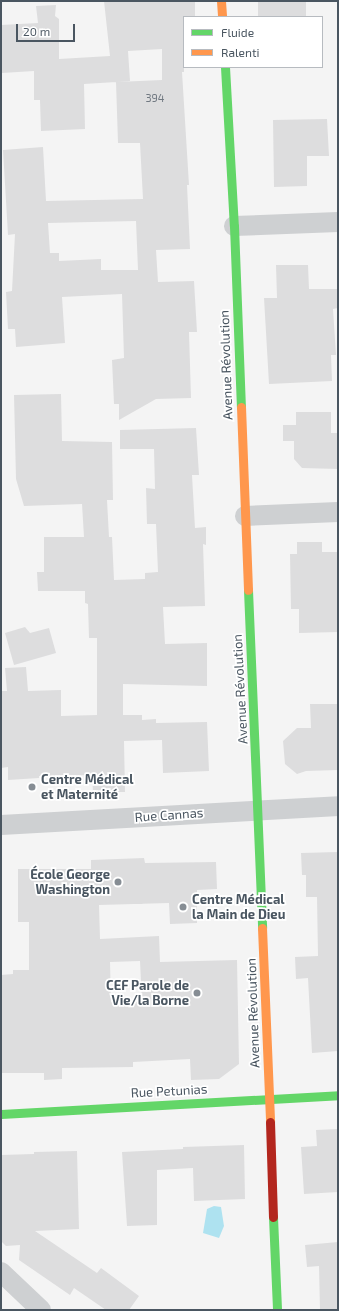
<!DOCTYPE html>
<html>
<head>
<meta charset="utf-8">
<style>
	body { margin:0 }
	#map { position:relative; width:339px; height:1311px; overflow:hidden; background:#f4f4f4; font-family:"Exo 2",sans-serif }
	div>[style] { position:absolute }
	[style*='--x'] { left:calc(var(--x)*1px); top:calc(var(--y)*1px); width:calc(var(--w)*1px); rotate:calc(var(--a)*1deg) }
	.water>* { inset:0; background:#aee2f0 }
	.building>* { inset:0; background:#ddddde; transform-origin:0 0 }
	.street>* { height:20px; margin:-10px; padding:0 10px; transform-origin:10px; border-radius:10px; background:#ced0d2 }
	.fast>* { height:9px; margin:-4.5px; padding:0 4.5px; transform-origin:4.5px; border-radius:4.5px; background:#63d668 }
	.slow>* { height:9px; margin:-4.5px; padding:0 4.5px; transform-origin:4.5px; border-radius:4.5px; background:#ff974d }
	.jam>* { height:9px; margin:-4.5px; padding:0 4.5px; transform-origin:4.5px; border-radius:4.5px; background:#b3261e }
	.dots>* { width:11px; height:11px; translate:-50% -50%; box-sizing:border-box; border:2px solid #fff; border-radius:50% }
	span { translate:-50% -50%; white-space:nowrap; text-align:center; line-height:1.15; -webkit-text-stroke:3.5px #fff; paint-order:stroke }
	.number-label { font-size:11px; color:#707881 }
	.number-label span { -webkit-text-stroke-width:0 }
	.street-label { font-size:13px; color:#4a5661 }
	.poi-label { font-size:13px; color:#4a5661; font-weight:700 }
	.left { translate:0 -50%; text-align:left }
	.right { translate:-100% -50%; text-align:right }
	.frame { position:absolute; inset:0; border:2px solid #4a5661; pointer-events:none }
	.legend { position:absolute; left:183px; top:16px; width:140px; height:52px; box-sizing:border-box; background:#fff; border:1px solid #b7bbc0; margin:0; padding:5px 7px; list-style:none; font-size:12px; color:#4a5661 }
	.legend li { display:flex; align-items:center; gap:8px; height:20px }
	.legend b { width:20px; border:1px solid #b7bbc0 }
	.scale { position:absolute; left:16px; top:24px; width:59px; height:18px; box-sizing:border-box; border:2px solid #4a5661; border-top:0; padding-left:5px; font-size:12px; line-height:14px; white-space:nowrap; color:#4a5661; -webkit-text-stroke:3px #fff; paint-order:stroke }
</style>
</head>
<body>
<div id="map">
	<div class="water">
		<i style="clip-path:polygon(214px 1206px,221px 1207px,224px 1226px,219px 1238px,203px 1233px,207px 1209px)"></i>
	</div>
	<div class="building">
		<i style="clip-path:polygon(evenodd,104px 1px,195px 1px,195px 17px,184px 17px,184px 72px,182px 72px,189px 185px,187px 185px,190px 249px,156px 250px,158px 282px,194px 281px,197px 332px,189px 332px,191px 398px,156px 399px,119px 420px,119px 404px,114px 404px,112px 360px,124px 358px,122px 294px,62px 297px,65px 343px,16px 347px,15px 329px,8px 329px,6px 292px,12px 291px,15px 234px,8px 235px,3px 150px,43px 147px,46px 201px,143px 199px,140px 143px,118px 143px,116px 82px,84px 84px,85px 129px,41px 131px,40px 100px,34px 100px,34px 71px,2px 73px,1px 25px,38px 23px,36px 6px,56px 5px,55px 16px,59px 19px,59px 59px,110px 56px,104px 1px,162px 49px,162px 80px,117px 82px,130px 81px,128px 51px,162px 49px,104px 1px,136px 221px,138px 270px,101px 270px,101px 259px,59px 261px,59px 253px,50px 253px,48px 223px,136px 221px)"></i>
		<i style="left:258px;top:1px;width:48px;height:16px"></i>
		<i style="clip-path:polygon(327px 119px,329px 156px,307px 156px,307px 186px,274px 187px,273px 120px)"></i>
		<i style="clip-path:polygon(276px 265px,308px 265px,309px 289px,338px 289px,338px 308px,333px 309px,336px 355px,331px 355px,332px 381px,269px 384px,264px 298px,277px 298px)"></i>
		<i style="clip-path:polygon(61px 394px,62px 441px,112px 442px,113px 500px,107px 500px,109px 537px,112px 537px,114px 580px,145px 579px,145px 573px,158px 572px,156px 524px,147px 524px,146px 488px,155px 489px,154px 449px,120px 449px,120px 430px,196px 428px,199px 475px,192px 475px,195px 528px,206px 527px,206px 545px,203px 544px,205px 606px,163px 607px,165px 644px,207px 643px,207px 686px,123px 684px,123px 715px,142px 715px,142px 720px,156px 719px,156px 723px,207px 722px,209px 771px,163px 773px,162px 740px,124px 741px,125px 792px,93px 792px,92px 775px,39px 776px,39px 778px,8px 780px,8px 767px,1px 768px,1px 691px,7px 691px,5px 668px,26px 667px,28px 691px,61px 690px,61px 716px,97px 715px,97px 638px,89px 638px,88px 604px,85px 603px,85px 591px,38px 591px,37px 572px,44px 572px,44px 537px,84px 537px,82px 504px,24px 506px,16px 479px,14px 395px)"></i>
		<i style="clip-path:polygon(296px 412px,331px 412px,331px 433px,338px 433px,338px 469px,302px 468px,294px 459px,294px 441px,283px 441px,283px 425px,296px 425px)"></i>
		<i style="clip-path:polygon(297px 542px,322px 542px,322px 552px,338px 552px,338px 632px,299px 633px,299px 609px,291px 609px,290px 554px,297px 554px)"></i>
		<i style="clip-path:polygon(25px 627px,30px 633px,49px 628px,56px 653px,14px 665px,5px 633px)"></i>
		<i style="clip-path:polygon(310px 704px,338px 704px,338px 770px,306px 771px,297px 774px,285px 764px,283px 741px,297px 728px,311px 728px)"></i>
		<i style="clip-path:polygon(338px 852px,338px 1051px,312px 1053px,308px 978px,296px 979px,295px 957px,318px 956px,317px 897px,306px 897px,306px 875px,302px 875px,301px 853px)"></i>
		<i style="clip-path:polygon(evenodd,144px 858px,145px 863px,216px 862px,217px 889px,197px 890px,197px 923px,170px 924px,169px 903px,99px 905px,100px 939px,159px 936px,160px 962px,237px 960px,239px 1064px,219px 1079px,191px 1080px,190px 1059px,133px 1062px,133px 1067px,62px 1068px,62px 1079px,44px 1080px,44px 1073px,1px 1073px,1px 975px,13px 974px,13px 970px,29px 970px,29px 922px,18px 922px,18px 869px,91px 869px,91px 860px,144px 858px,140px 961px,142px 1002px,111px 1002px,110px 962px,140px 961px)"></i>
		<i style="clip-path:polygon(338px 1129px,338px 1192px,304px 1194px,301px 1147px,317px 1146px,316px 1130px)"></i>
		<i style="clip-path:polygon(244px 1145px,245px 1199px,194px 1201px,193px 1168px,157px 1170px,157px 1225px,127px 1226px,122px 1152px,183px 1149px,183px 1147px)"></i>
		<i style="clip-path:polygon(77px 1151px,79px 1229px,35px 1231px,97px 1273px,101px 1268px,139px 1296px,129px 1310px,106px 1310px,74px 1288px,70px 1295px,19px 1260px,20px 1245px,6px 1246px,1px 1241px,1px 1155px,34px 1154px,34px 1152px)"></i>
		<i style="clip-path:polygon(338px 1242px,338px 1310px,320px 1310px,319px 1266px,307px 1267px,305px 1245px)"></i>
	</div>
	<div class="street">
		<i style="--x:234;--y:226;--w:104;--a:-2.2"></i>
		<i style="--x:245;--y:516;--w:93;--a:-2.5"></i>
		<i style="--x:1;--y:825;--w:338;--a:-3.2"></i>
		<i style="--x:1;--y:1272;--w:55;--a:43.5"></i>
	</div>
	<div class="fast">
		<i style="--x:225;--y:67;--w:159;--a:86.8"></i>
		<i style="--x:234;--y:226;--w:181;--a:87.8"></i>
		<i style="--x:248;--y:590;--w:338;--a:87.6"></i>
		<i style="--x:1;--y:1114;--w:338;--a:-3.2"></i>
		<i style="--x:273;--y:1217;--w:93;--a:87.5"></i>
	</div>
	<div class="slow">
		<i style="--x:221;--y:1;--w:16;--a:86"></i>
		<i style="--x:241;--y:407;--w:183;--a:87.8"></i>
		<i style="--x:262;--y:928;--w:194;--a:87.6"></i>
	</div>
	<div class="jam">
		<i style="--x:270;--y:1122;--w:95;--a:88.2"></i>
	</div>
	<div class="dots">
		<i style="left:32px;top:787px;background:#868d94"></i>
		<i style="left:118px;top:882px;background:#868d94"></i>
		<i style="left:183px;top:907px;background:#868d94"></i>
		<i style="left:197px;top:993px;background:#868d94"></i>
	</div>
	<div class="number-label">
		<span style="left:155px;top:98px">394</span>
	</div>
	<div class="street-label">
		<span style="left:226px;top:365px;rotate:-92deg">Avenue Révolution</span>
		<span style="left:240px;top:689px;rotate:-93deg">Avenue Révolution</span>
		<span style="left:169px;top:815px;rotate:-4deg">Rue Cannas</span>
		<span style="left:253px;top:1013px;rotate:-92deg">Avenue Révolution</span>
		<span style="left:169px;top:1091px;rotate:-3deg">Rue Petunias</span>
	</div>
	<div class="poi-label">
		<span class="left" style="left:41px;top:787px">Centre Médical<br>et Maternité</span>
		<span class="right" style="left:110px;top:882px">École George<br>Washington</span>
		<span class="left" style="left:192px;top:907px">Centre Médical<br>la Main de Dieu</span>
		<span class="right" style="left:189px;top:993px">CEF Parole de<br>Vie/la Borne</span>
	</div>
	<div class="frame"></div>
	<ul class="legend">
	<li><b style="height:5px;background:#63d668"></b>Fluide</li>
	<li><b style="height:5px;background:#ff974d"></b>Ralenti</li>
	</ul>
	<div class="scale">20 m</div>
</div>
</body>
</html>
